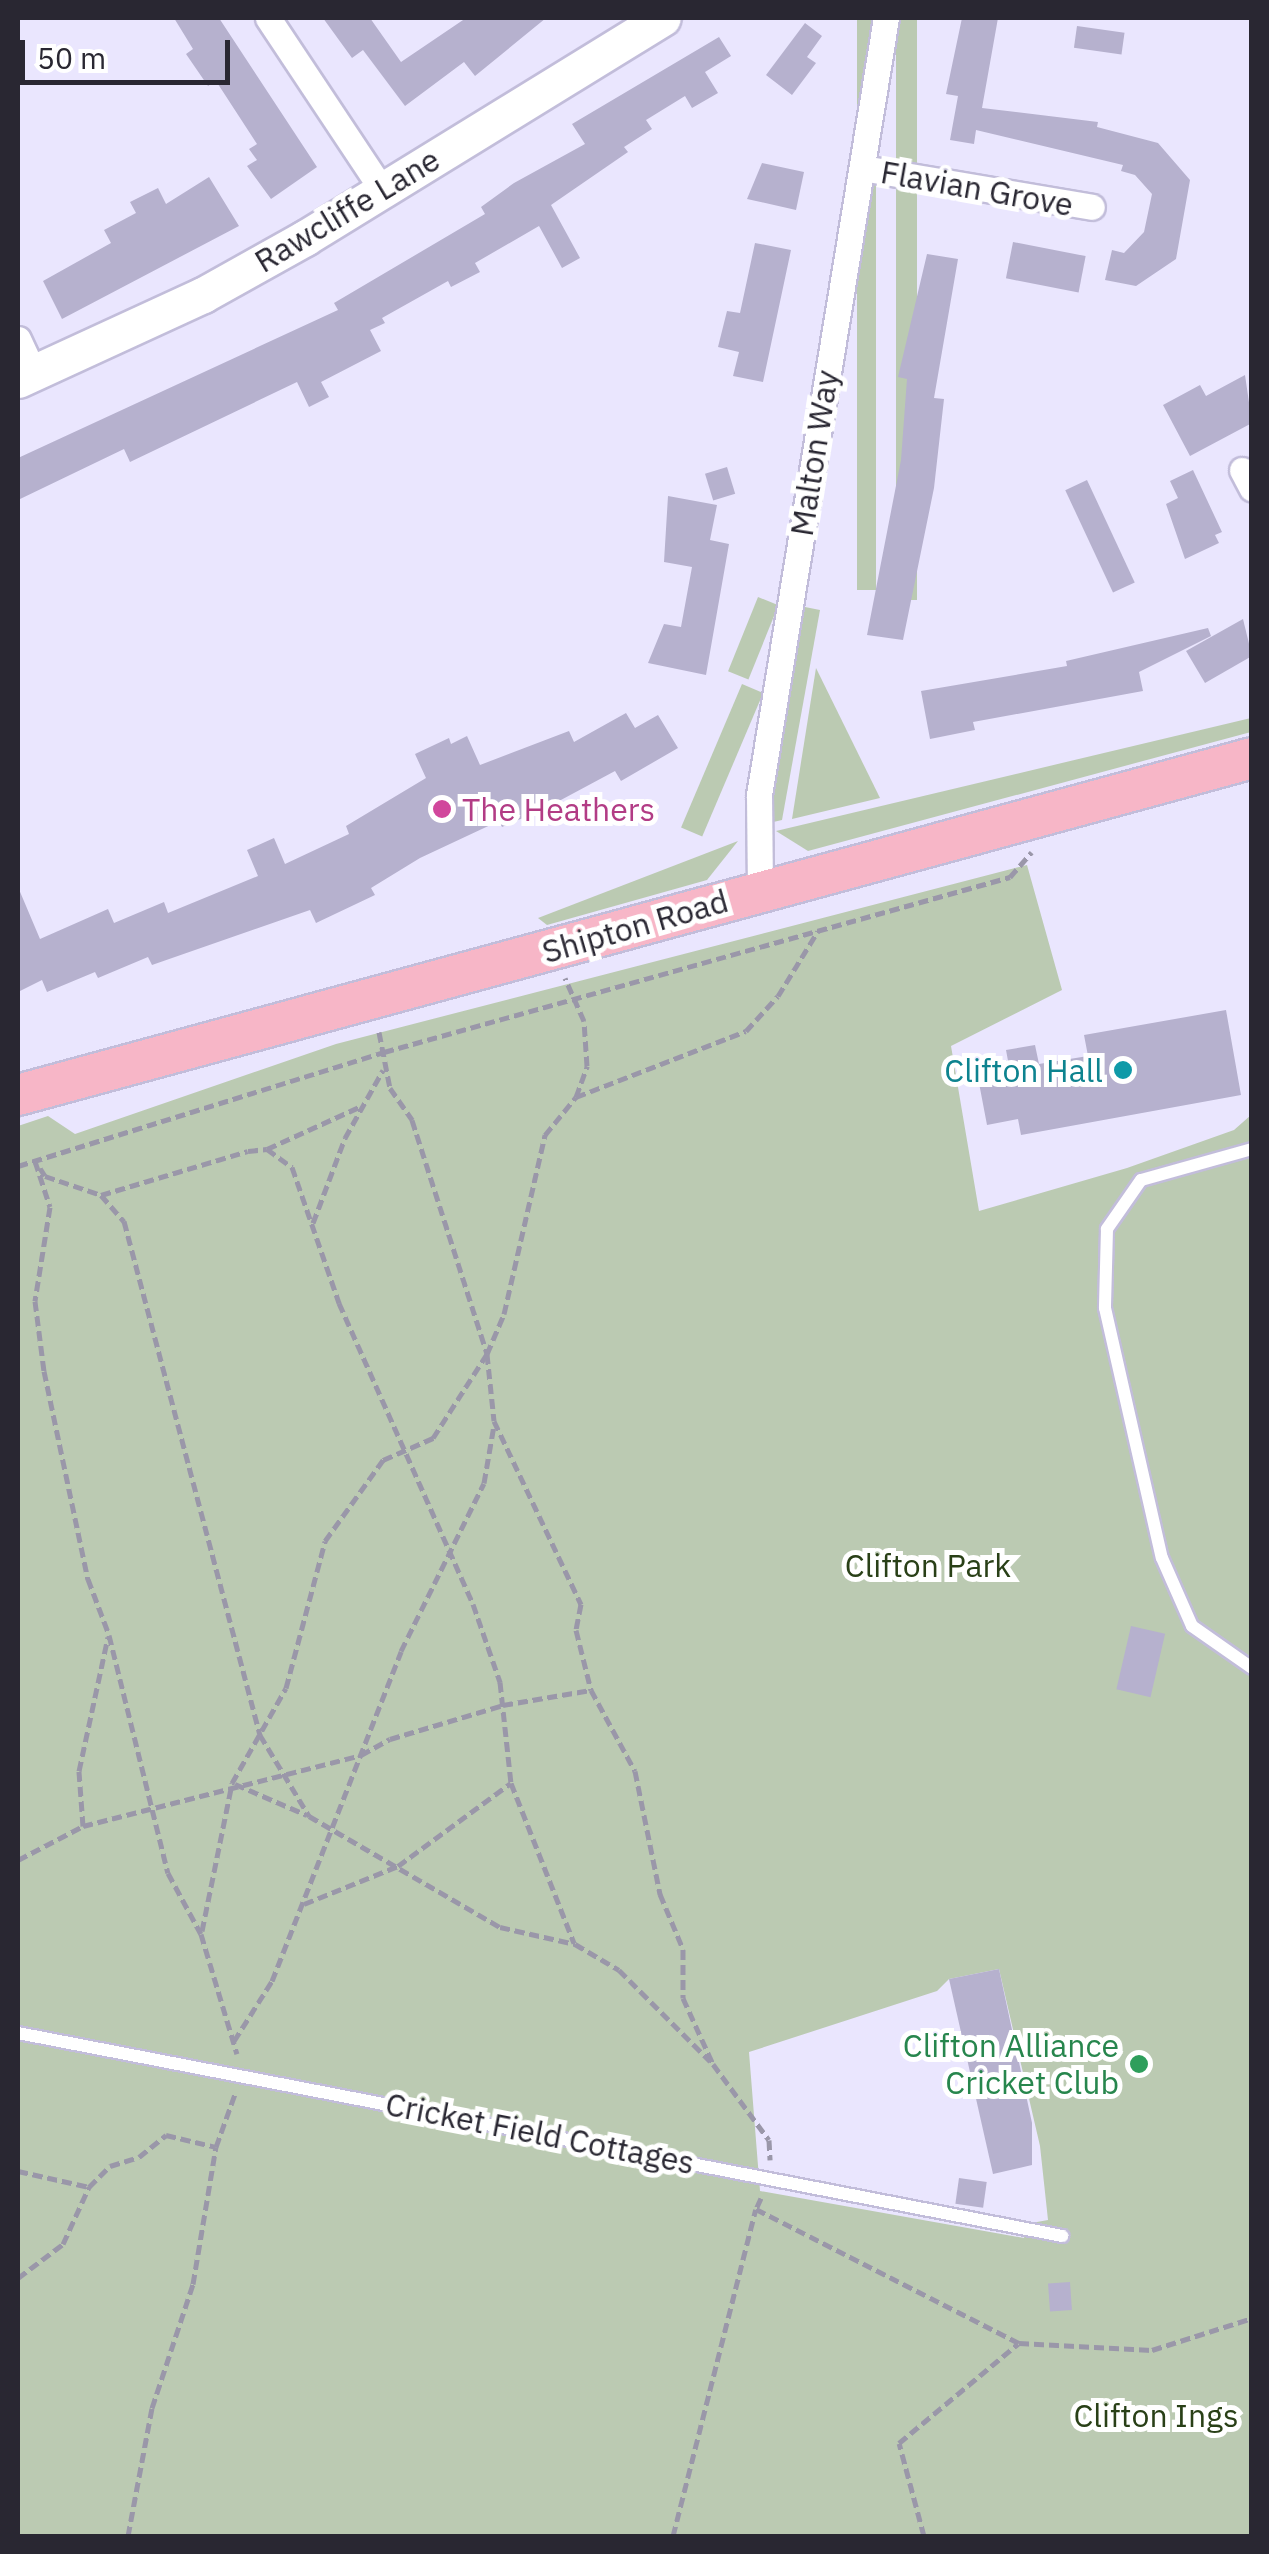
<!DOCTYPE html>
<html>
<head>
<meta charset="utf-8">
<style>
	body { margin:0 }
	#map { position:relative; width:1269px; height:2554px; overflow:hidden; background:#eae6fe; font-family:"IBM Plex Sans",sans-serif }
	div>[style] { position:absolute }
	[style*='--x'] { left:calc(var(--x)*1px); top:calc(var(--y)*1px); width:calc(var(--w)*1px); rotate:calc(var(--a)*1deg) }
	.green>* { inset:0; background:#bbcab2; transform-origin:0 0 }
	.building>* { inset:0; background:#b6b1ce; transform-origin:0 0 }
	.path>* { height:5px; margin-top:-2.5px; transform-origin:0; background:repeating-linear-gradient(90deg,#9a97a9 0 10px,transparent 0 15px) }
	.roads { filter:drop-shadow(2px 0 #c2bdda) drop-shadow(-2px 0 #c2bdda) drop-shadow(0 2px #c2bdda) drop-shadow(0 -2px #c2bdda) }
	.lane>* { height:12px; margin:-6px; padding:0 6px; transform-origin:6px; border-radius:6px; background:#fff }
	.street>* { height:25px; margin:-12.5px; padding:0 12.5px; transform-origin:12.5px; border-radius:12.5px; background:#fff }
	.secondary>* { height:35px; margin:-17.5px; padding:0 17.5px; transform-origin:17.5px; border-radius:17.5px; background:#fff }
	.primary>* { height:40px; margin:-20px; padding:0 20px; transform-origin:20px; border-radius:20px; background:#f7b6c7 }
	.dots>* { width:28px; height:28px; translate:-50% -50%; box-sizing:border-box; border:5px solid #fff; border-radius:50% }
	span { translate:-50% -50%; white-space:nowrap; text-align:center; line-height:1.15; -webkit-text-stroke:10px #fff; paint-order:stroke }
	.street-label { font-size:32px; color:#292732 }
	.hotel-label { font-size:32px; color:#b23c85 }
	.left { translate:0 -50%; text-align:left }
	.culture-label { font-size:32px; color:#0d838f }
	.right { translate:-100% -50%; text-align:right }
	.park-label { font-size:32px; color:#294017 }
	.leisure-label { font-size:32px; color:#27864d }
	.frame { position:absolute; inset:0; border:20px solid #292732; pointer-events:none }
	.scale { position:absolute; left:20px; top:40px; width:210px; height:45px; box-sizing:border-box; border:5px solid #292732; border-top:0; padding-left:12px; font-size:30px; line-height:35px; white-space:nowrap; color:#292732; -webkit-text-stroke:8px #fff; paint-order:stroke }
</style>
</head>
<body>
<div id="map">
	<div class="green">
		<i style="left:857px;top:18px;width:19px;height:572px"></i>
		<i style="left:896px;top:18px;width:21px;height:582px"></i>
		<i style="left:758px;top:597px;width:22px;height:80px;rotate:22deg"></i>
		<i style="clip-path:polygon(800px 606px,820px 610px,782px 820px,769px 823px)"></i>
		<i style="clip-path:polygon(816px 668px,880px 798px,792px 819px)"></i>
		<i style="left:742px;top:684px;width:23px;height:156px;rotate:23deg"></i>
		<i style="clip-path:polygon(1251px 718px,1251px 732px,808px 851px,776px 831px)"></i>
		<i style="clip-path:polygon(738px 841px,707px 880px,547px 925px,538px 918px)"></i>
		<i style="clip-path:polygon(evenodd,1027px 865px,1062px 990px,951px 1046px,979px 1211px,1127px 1168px,1234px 1130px,1251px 1115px,1251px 2536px,18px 2536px,18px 1126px,48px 1116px,75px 1134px,336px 1044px,1027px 865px,999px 1969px,1040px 2146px,1048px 2220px,1026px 2224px,1024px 2238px,760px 2191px,749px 2052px,937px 1991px,949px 1979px,999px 1969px)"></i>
	</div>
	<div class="building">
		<i style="clip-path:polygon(174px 18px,219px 18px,317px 167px,271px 199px,247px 166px,257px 160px,249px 149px,257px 144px,216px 81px,208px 86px,186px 54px,193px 49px)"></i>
		<i style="clip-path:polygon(323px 18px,370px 18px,401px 62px,466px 18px,546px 18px,475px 76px,464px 62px,405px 106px,363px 50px,352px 58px)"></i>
		<i style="clip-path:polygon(962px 18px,998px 18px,982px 108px,1098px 122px,1097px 127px,1158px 143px,1190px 180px,1176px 259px,1136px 286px,1105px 280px,1112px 250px,1124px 253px,1144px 232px,1152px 194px,1135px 175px,1121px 171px,1123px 165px,976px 130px,974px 144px,950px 140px,958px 96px,946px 94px)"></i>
		<i style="clip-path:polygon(805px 23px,822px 36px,807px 57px,816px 63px,792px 95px,766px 75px)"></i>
		<i style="left:1077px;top:26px;width:48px;height:22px;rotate:8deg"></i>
		<i style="clip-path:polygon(719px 37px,731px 56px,705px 72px,718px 93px,692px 108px,685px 96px,646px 120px,652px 129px,624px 147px,628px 152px,551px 205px,580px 258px,562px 268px,539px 226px,475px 263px,480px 272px,451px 287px,448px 281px,382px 318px,385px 323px,370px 330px,381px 351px,321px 382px,329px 397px,309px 407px,297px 382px,130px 462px,124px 449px,18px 500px,18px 458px,338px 310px,334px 303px,485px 214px,481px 207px,514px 183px,585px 144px,572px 124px)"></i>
		<i style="clip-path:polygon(762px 163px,804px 172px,796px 210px,747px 199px)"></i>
		<i style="clip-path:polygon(209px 177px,239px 226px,62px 319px,43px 281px,111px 243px,104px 230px,136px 213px,130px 202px,158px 188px,166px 204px)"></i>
		<i style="left:1013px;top:242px;width:74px;height:37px;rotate:11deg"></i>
		<i style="clip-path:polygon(755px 243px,791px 250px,763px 382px,733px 376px,739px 352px,718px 347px,727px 311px,740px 313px)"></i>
		<i style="clip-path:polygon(927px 254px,958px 259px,934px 398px,944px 399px,934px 488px,903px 640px,867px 635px,901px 460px,907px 379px,898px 377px)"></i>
		<i style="clip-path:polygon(1245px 375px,1252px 423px,1190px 456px,1163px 405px,1200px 385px,1206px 396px)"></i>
		<i style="left:727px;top:467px;width:28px;height:23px;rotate:73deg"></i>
		<i style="clip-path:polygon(1193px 470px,1222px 532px,1215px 535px,1219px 543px,1185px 559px,1166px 504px,1178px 498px,1170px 481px)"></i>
		<i style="left:1087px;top:480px;width:113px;height:24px;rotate:65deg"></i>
		<i style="clip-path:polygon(668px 496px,717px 505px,710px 540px,729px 544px,706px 675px,648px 663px,664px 624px,681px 627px,692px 567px,664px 562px)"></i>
		<i style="clip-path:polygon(1243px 619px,1252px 656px,1205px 683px,1186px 651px)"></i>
		<i style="clip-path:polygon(1208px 628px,1211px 636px,1139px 672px,1143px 691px,973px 722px,975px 730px,930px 739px,921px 691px,1067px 666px,1066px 661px)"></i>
		<i style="clip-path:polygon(626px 713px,635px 728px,658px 715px,678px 748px,621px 781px,615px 771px,546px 808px,502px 827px,499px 821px,420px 858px,371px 888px,375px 895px,316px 923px,310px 910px,152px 965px,148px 957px,98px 978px,95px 972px,47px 992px,42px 980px,18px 992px,18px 887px,40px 939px,108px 909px,114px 923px,164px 902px,168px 913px,258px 876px,247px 850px,274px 838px,285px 864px,349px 834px,346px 826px,426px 778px,415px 754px,449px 738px,451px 744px,467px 736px,480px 765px,569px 731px,574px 742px)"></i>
		<i style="clip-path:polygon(1226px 1010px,1241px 1095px,1021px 1135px,1018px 1119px,987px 1125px,979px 1083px,1011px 1077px,1006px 1050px,1035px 1045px,1039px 1064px,1088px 1056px,1084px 1035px)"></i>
		<i style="left:1131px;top:1626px;width:35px;height:65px;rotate:13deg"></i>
		<i style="clip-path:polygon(999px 1969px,1032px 2123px,1032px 2165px,993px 2174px,949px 1979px)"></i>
		<i style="left:959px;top:2178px;width:28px;height:26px;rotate:8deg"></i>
		<i style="left:1070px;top:2282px;width:28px;height:22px;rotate:86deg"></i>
	</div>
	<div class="path">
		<i style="--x:379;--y:1032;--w:57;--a:78.9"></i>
		<i style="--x:390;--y:1088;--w:39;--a:55"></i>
		<i style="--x:412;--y:1120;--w:246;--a:72.2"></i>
		<i style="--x:487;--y:1354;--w:67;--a:84"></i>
		<i style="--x:494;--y:1421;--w:203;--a:64.6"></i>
		<i style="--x:581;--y:1604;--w:26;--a:101"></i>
		<i style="--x:576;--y:1630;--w:62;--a:76"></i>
		<i style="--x:591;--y:1690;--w:92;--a:61.5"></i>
		<i style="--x:635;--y:1771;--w:126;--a:78.5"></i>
		<i style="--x:660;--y:1894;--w:60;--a:67.3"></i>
		<i style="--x:683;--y:1949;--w:49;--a:90"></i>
		<i style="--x:683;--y:1998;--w:72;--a:65.6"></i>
		<i style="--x:713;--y:2064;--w:94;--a:53.6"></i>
		<i style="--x:769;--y:2140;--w:20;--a:87"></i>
		<i style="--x:576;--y:1097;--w:182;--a:-21.2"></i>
		<i style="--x:746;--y:1031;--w:47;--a:-47.6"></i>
		<i style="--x:778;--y:996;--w:76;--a:-58.4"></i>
		<i style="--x:267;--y:1149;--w:101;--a:-24.5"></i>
		<i style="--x:35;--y:1161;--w:48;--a:71.9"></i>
		<i style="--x:50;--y:1207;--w:95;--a:99.1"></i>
		<i style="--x:35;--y:1301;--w:71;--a:82.7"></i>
		<i style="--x:44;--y:1371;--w:213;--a:78.1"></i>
		<i style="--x:88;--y:1579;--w:60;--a:69.4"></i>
		<i style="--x:109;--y:1635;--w:245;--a:76.1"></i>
		<i style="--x:168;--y:1873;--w:69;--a:61.6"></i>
		<i style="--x:201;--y:1934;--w:125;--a:73.3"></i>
		<i style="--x:18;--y:1166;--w:383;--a:-17.3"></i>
		<i style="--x:384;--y:1052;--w:650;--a:-15.62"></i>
		<i style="--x:1010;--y:877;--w:33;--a:-49"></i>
		<i style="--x:40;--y:1168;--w:9;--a:58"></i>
		<i style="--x:45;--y:1176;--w:59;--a:18.7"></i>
		<i style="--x:101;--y:1195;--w:35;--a:49"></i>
		<i style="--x:124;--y:1221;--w:532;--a:75.18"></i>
		<i style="--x:260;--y:1735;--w:95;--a:58.8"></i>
		<i style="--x:309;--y:1816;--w:221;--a:30.2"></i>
		<i style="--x:500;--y:1927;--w:77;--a:12.8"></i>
		<i style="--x:575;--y:1944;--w:51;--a:30.6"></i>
		<i style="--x:619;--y:1970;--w:129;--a:45"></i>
		<i style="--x:101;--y:1195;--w:153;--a:-16.7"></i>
		<i style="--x:248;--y:1151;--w:19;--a:-6"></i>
		<i style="--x:267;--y:1149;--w:31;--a:36"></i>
		<i style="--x:292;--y:1167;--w:144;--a:70.9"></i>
		<i style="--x:339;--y:1303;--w:329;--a:66"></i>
		<i style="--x:473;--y:1604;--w:83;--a:70.9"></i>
		<i style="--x:500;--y:1682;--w:102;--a:83.8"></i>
		<i style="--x:511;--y:1783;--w:172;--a:68.5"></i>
		<i style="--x:313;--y:1223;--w:91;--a:-69.4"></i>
		<i style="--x:345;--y:1138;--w:78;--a:-60.8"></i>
		<i style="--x:235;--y:1784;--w:78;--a:23.3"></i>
		<i style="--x:83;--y:1826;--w:55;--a:-94.2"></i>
		<i style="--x:79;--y:1771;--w:137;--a:-77.8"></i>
		<i style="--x:18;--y:1860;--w:73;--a:-27.6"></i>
		<i style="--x:83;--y:1826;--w:287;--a:-14.3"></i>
		<i style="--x:361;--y:1755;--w:33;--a:-29"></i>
		<i style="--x:390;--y:1739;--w:118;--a:-16.7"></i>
		<i style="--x:503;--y:1705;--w:89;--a:-9.7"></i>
		<i style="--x:304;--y:1904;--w:101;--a:-22"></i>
		<i style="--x:398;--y:1866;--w:140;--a:-36.3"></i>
		<i style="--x:202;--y:1931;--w:151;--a:-78.5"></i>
		<i style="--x:232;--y:1783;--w:109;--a:-60.4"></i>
		<i style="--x:286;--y:1688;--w:152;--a:-75.1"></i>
		<i style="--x:325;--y:1541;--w:100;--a:-54.4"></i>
		<i style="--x:383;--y:1460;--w:55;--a:-23.7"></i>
		<i style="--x:433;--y:1438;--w:100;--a:-57.3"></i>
		<i style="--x:487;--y:1354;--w:43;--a:-67"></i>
		<i style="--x:504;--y:1314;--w:184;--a:-77.1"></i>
		<i style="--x:545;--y:1135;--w:49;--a:-50.8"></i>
		<i style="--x:576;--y:1097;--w:33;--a:-70"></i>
		<i style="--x:587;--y:1066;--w:45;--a:-93.8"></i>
		<i style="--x:584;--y:1021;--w:47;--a:-113.8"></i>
		<i style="--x:234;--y:2041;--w:71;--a:-57.7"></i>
		<i style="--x:272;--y:1981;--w:354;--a:-68.6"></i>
		<i style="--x:401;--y:1651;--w:187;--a:-63.7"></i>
		<i style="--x:484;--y:1483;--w:59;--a:-80.2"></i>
		<i style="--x:18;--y:2171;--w:73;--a:12.7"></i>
		<i style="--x:761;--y:2198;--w:12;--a:114"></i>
		<i style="--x:756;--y:2209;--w:295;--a:27"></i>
		<i style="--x:1019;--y:2343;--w:133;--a:3"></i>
		<i style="--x:1152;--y:2350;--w:105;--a:-17.7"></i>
		<i style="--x:18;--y:2278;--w:56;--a:-37.1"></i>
		<i style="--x:63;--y:2244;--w:63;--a:-65.5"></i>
		<i style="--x:89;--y:2187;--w:30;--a:-45"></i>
		<i style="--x:110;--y:2166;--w:30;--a:-17"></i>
		<i style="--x:139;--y:2157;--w:35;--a:-39"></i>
		<i style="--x:166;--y:2135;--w:51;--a:13.5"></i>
		<i style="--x:128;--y:2536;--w:130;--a:-79.4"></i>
		<i style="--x:152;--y:2408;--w:131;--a:-71.7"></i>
		<i style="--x:193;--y:2284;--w:139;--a:-80.5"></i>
		<i style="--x:216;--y:2147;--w:56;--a:-70.3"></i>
		<i style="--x:673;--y:2536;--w:337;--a:-75.8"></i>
		<i style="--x:924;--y:2536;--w:96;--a:-105"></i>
		<i style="--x:899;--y:2443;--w:155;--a:-39.8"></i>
	</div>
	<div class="roads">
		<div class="lane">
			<i style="--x:1252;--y:1149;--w:115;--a:164.4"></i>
			<i style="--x:1141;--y:1180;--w:60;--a:124.8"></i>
			<i style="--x:1107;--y:1229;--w:79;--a:91.5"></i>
			<i style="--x:1105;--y:1308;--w:256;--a:77.2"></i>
			<i style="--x:1162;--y:1558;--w:74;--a:66.2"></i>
			<i style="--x:1192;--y:1626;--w:73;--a:35"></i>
			<i style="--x:18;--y:2033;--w:1064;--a:11"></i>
		</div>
		<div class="street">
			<i style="--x:268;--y:18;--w:208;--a:56.4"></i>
			<i style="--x:862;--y:168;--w:233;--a:9.6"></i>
			<i style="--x:18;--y:339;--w:38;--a:65"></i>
			<i style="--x:1242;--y:470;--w:21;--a:62"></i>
			<i style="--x:760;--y:890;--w:95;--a:-90.6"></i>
			<i style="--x:759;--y:795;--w:787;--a:-80.72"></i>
		</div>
		<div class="secondary">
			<i style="--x:18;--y:380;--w:204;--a:-24.7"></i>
			<i style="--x:203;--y:295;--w:117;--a:-29.2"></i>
			<i style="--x:305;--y:238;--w:420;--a:-31.6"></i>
		</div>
		<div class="primary">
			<i style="--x:18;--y:1095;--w:1279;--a:-15.27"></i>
		</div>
	</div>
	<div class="dots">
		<i style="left:442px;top:809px;background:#d1479c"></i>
		<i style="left:1123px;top:1070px;background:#0f9aa8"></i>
		<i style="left:1139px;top:2064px;background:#2e9e5b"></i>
	</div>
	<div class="street-label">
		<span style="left:977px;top:188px;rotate:10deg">Flavian Grove</span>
		<span style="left:347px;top:210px;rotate:-31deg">Rawcliffe Lane</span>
		<span style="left:814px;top:453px;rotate:-81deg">Malton Way</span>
		<span style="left:635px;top:926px;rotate:-16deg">Shipton Road</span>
		<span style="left:540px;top:2133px;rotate:11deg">Cricket Field Cottages</span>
	</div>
	<div class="hotel-label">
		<span class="left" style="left:462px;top:809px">The Heathers</span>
	</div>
	<div class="culture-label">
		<span class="right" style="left:1103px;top:1070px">Clifton Hall</span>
	</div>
	<div class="park-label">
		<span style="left:928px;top:1565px">Clifton Park</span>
		<span style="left:1156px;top:2415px">Clifton Ings</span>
	</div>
	<div class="leisure-label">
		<span class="right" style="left:1119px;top:2064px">Clifton Alliance<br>Cricket Club</span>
	</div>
	<div class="frame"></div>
	<div class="scale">50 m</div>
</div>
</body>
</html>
